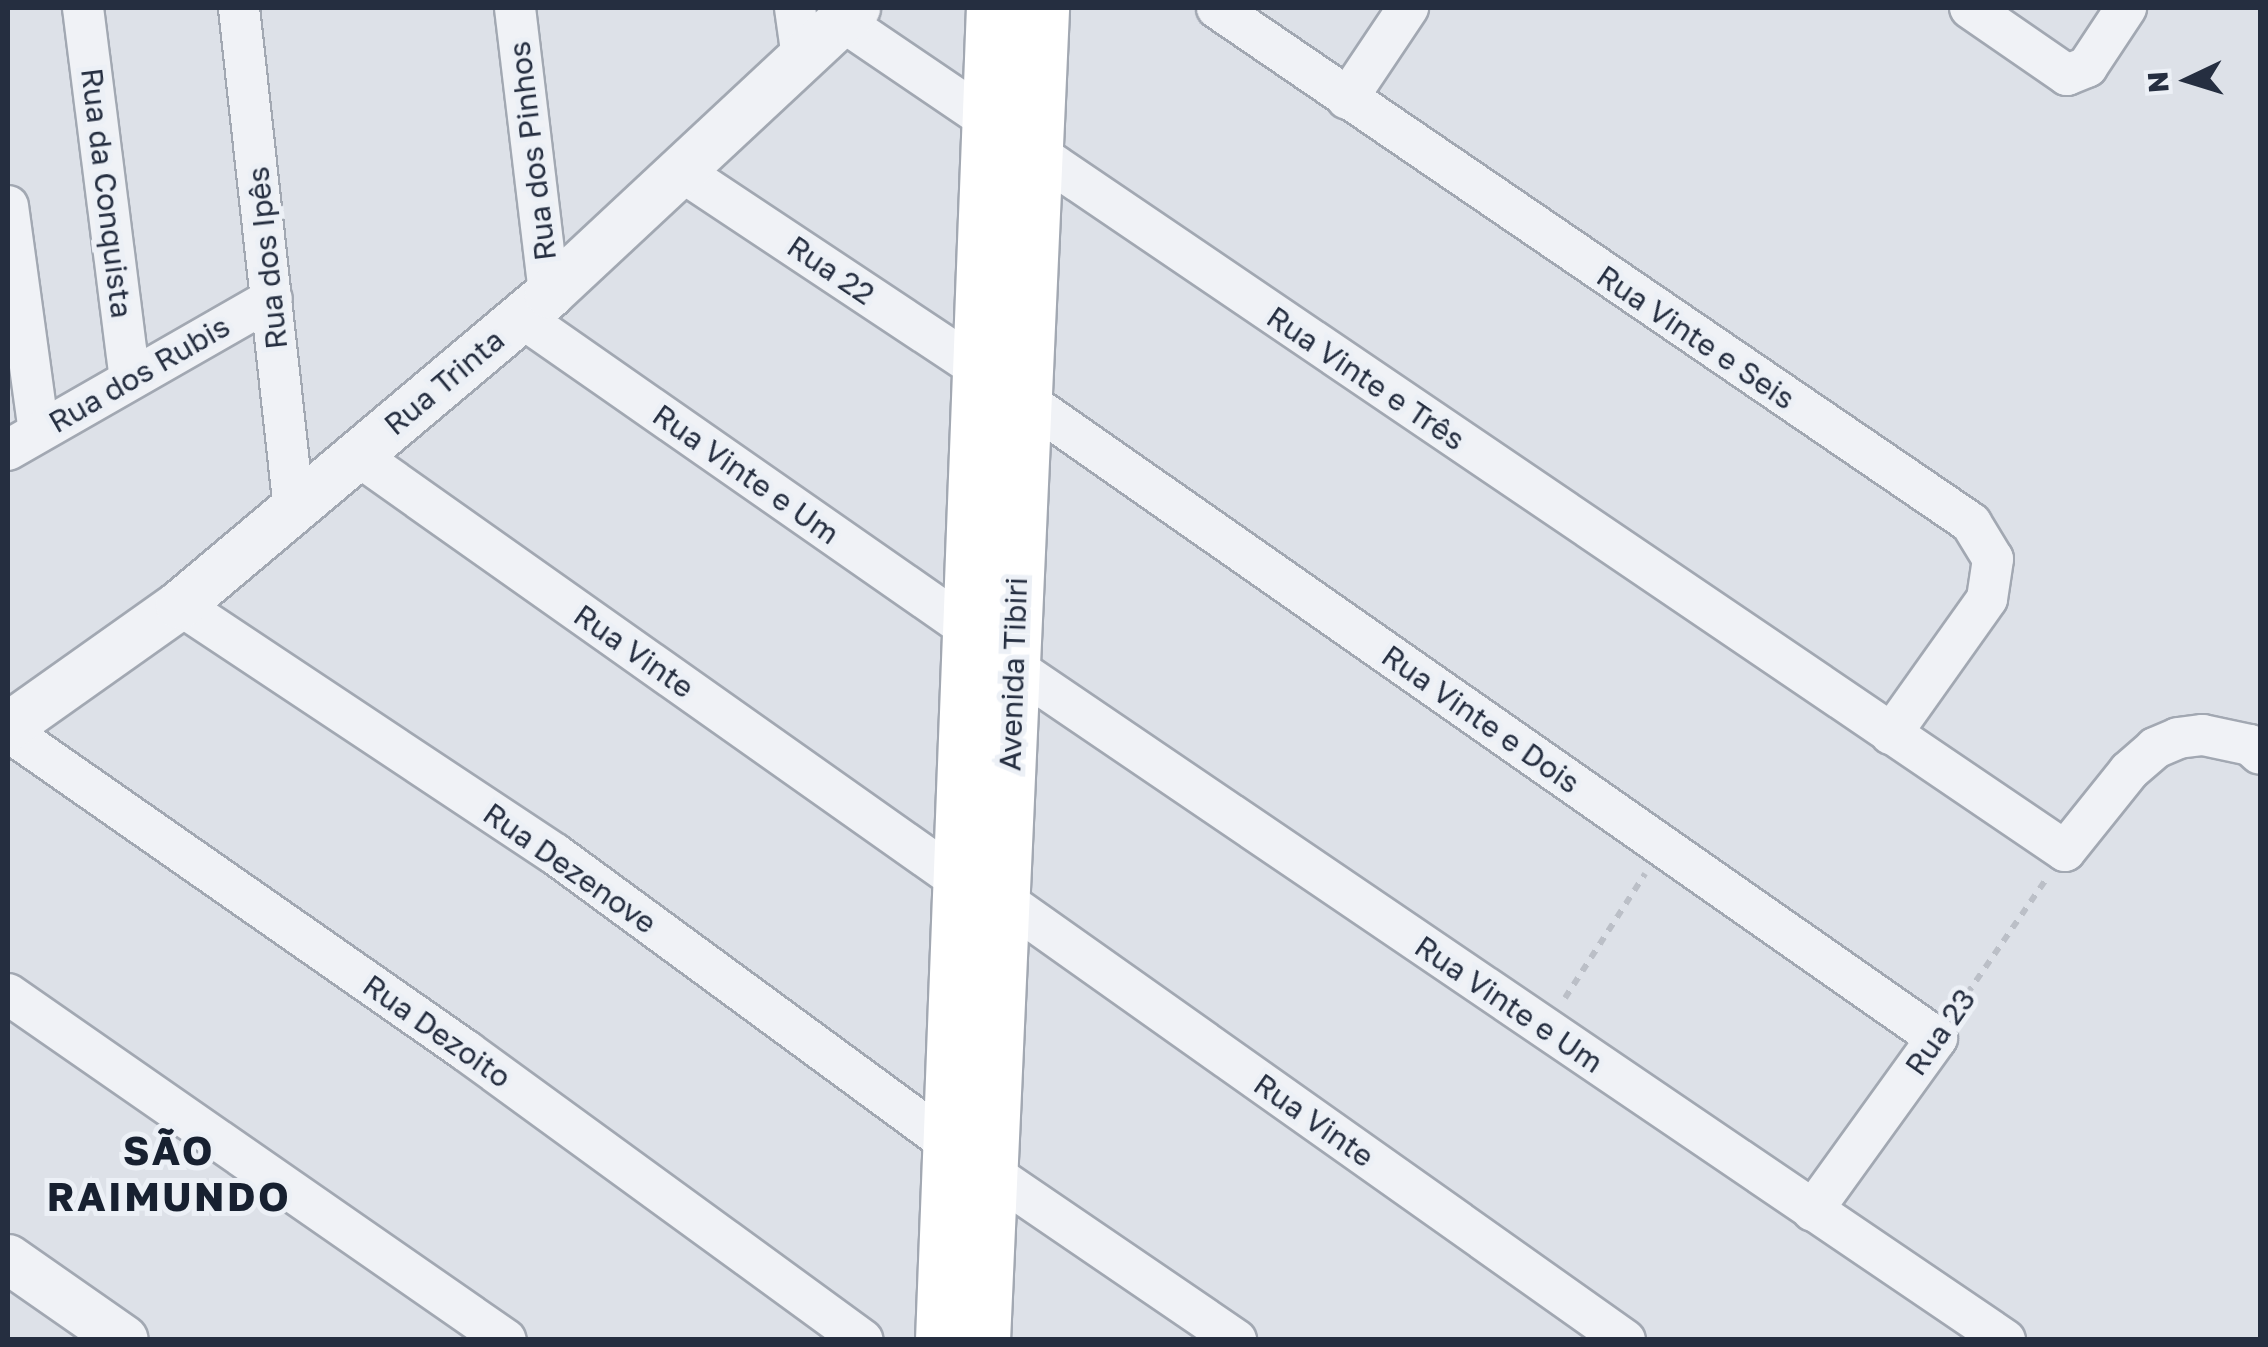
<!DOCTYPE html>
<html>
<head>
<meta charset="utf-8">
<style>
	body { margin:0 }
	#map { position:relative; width:2268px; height:1347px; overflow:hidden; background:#dde1e8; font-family:"Golos Text",sans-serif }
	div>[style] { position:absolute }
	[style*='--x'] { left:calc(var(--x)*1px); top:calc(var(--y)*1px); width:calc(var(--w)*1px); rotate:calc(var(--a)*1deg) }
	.path>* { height:6px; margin-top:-3px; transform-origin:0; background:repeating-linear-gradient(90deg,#bbbfc7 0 8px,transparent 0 16px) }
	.roads { filter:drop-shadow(2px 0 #a2a8b2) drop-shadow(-2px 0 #a2a8b2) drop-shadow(0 2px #a2a8b2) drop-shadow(0 -2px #a2a8b2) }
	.minor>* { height:40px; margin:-20px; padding:0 20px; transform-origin:20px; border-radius:20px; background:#f0f2f6 }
	.tertiary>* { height:48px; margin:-24px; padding:0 24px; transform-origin:24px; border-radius:24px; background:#f0f2f6 }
	.secondary>* { height:55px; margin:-27.5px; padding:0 27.5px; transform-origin:27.5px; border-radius:27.5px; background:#fff }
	span { translate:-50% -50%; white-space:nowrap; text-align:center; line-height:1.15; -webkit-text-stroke:10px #ecf0f6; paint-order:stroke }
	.street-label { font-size:30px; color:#252e40 }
	.district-label { font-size:40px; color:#172030; font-weight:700; letter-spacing:2.5px }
	.frame { position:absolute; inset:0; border:10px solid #252e40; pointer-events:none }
	.north { position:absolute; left:2138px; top:30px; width:100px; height:100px; -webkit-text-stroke:8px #ecf0f6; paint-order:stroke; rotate:266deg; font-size:28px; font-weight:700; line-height:40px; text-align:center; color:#252e40 }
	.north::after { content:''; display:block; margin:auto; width:35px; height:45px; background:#252e40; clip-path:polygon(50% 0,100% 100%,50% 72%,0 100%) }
</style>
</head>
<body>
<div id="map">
	<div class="path">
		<i style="--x:1565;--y:998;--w:148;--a:-57.2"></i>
		<i style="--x:1958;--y:1007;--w:153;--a:-55.4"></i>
	</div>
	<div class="roads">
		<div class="minor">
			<i style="--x:83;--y:8;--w:373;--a:82.8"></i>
			<i style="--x:239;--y:8;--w:504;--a:83.74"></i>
			<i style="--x:515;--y:8;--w:288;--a:83.2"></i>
			<i style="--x:795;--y:8;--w:50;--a:82"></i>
			<i style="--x:1217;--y:8;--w:913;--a:34.33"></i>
			<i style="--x:1971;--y:523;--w:42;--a:58.6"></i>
			<i style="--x:1993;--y:559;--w:40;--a:98.5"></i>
			<i style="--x:1987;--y:599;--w:166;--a:125.4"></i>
			<i style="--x:1970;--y:8;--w:118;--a:34.6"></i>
			<i style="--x:2067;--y:75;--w:22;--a:-22"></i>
			<i style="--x:2087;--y:67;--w:71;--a:-56.5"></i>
			<i style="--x:842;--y:21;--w:1478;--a:34.16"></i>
			<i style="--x:2065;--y:851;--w:102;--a:-51.3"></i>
			<i style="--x:2129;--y:771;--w:35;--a:-41"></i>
			<i style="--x:2155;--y:748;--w:25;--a:-23"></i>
			<i style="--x:2178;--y:738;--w:25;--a:-7"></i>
			<i style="--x:2203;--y:735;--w:48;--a:12"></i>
			<i style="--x:2250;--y:745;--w:13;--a:42"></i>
			<i style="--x:1347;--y:99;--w:110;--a:-56.2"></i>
			<i style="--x:681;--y:171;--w:359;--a:33.6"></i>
			<i style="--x:8;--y:206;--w:227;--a:82.2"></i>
			<i style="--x:521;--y:317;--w:547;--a:34.88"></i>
			<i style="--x:1025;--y:400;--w:1113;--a:34.98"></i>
			<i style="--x:1937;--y:1038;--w:213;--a:125.8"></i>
			<i style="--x:8;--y:450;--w:304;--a:-29.8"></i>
			<i style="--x:357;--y:455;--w:740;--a:35.26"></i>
			<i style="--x:180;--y:605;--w:450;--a:33.6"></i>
			<i style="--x:555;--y:854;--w:490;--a:36.3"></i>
			<i style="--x:1014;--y:667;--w:1198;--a:34.18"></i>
			<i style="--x:8;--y:731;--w:557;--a:34.92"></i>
			<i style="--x:465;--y:1050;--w:492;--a:36.1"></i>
			<i style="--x:1004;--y:900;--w:761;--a:35.32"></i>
			<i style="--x:8;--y:994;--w:606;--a:34.79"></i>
			<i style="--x:990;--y:1172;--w:298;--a:34.3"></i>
		</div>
		<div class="tertiary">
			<i style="--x:8;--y:727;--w:211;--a:-35.3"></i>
			<i style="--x:180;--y:605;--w:483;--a:-40.1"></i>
			<i style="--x:549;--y:294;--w:420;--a:-43"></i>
			<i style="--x:8;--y:1259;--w:141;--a:34.9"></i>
		</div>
		<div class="secondary">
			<i style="--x:943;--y:1340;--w:1333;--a:-87.81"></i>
			<i style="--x:982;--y:1340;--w:1333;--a:-87.46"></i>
		</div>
	</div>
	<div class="street-label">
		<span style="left:532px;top:151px;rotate:-97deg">Rua dos Pinhos</span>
		<span style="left:107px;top:193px;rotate:83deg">Rua da Conquista</span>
		<span style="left:267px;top:258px;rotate:-96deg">Rua dos Ipês</span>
		<span style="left:831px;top:270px;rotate:34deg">Rua 22</span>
		<span style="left:1696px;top:337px;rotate:34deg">Rua Vinte e Seis</span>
		<span style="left:139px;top:374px;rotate:-30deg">Rua dos Rubis</span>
		<span style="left:1366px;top:378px;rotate:34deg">Rua Vinte e Três</span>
		<span style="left:444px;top:382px;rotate:-40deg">Rua Trinta</span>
		<span style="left:746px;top:474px;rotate:35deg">Rua Vinte e Um</span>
		<span style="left:634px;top:651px;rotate:35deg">Rua Vinte</span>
		<span style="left:1013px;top:674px;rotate:-88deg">Avenida Tibiri</span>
		<span style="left:1481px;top:719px;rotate:35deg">Rua Vinte e Dois</span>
		<span style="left:570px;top:868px;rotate:35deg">Rua Dezenove</span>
		<span style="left:1509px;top:1004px;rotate:34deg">Rua Vinte e Um</span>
		<span style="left:437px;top:1031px;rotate:35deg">Rua Dezoito</span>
		<span style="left:1940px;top:1032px;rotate:-55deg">Rua 23</span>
		<span style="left:1314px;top:1120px;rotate:35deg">Rua Vinte</span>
	</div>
	<div class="district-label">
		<span style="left:169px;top:1173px">SÃO<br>RAIMUNDO</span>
	</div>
	<div class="frame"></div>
	<div class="north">N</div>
</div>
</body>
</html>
